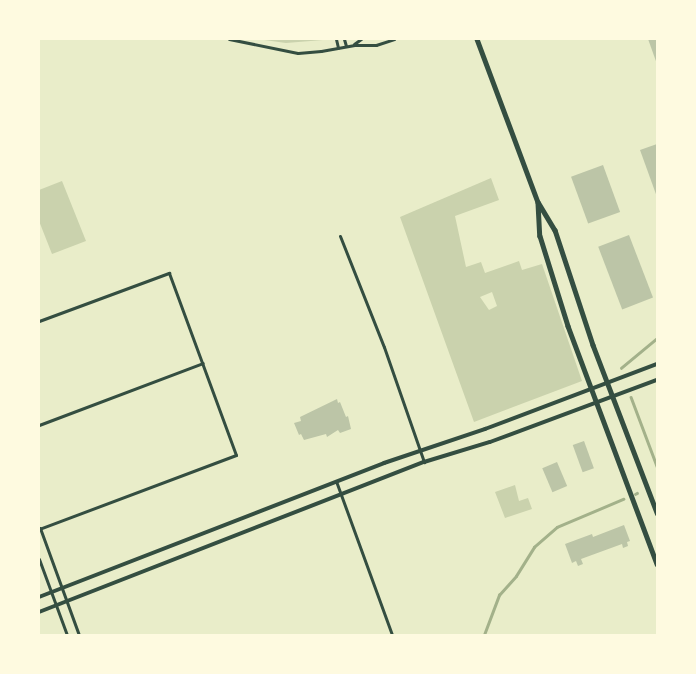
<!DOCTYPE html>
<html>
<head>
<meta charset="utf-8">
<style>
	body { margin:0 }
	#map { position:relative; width:696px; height:674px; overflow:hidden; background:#e9edc9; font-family:Merriweather,serif }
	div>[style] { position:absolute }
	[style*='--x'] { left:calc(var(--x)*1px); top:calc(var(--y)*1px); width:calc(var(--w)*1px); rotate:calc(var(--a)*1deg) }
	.green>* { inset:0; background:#cad2ad }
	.stream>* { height:2.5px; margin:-1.25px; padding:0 1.25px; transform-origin:1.25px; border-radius:1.25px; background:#a3b18a }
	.building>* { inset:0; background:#bcc5a7; transform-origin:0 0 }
	.minor>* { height:3px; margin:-1.5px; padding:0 1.5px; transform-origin:1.5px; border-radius:1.5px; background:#344e41 }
	.tertiary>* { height:4px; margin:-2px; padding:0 2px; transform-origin:2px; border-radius:2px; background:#344e41 }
	.secondary>* { height:4.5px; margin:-2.25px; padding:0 2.25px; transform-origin:2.25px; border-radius:2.25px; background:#344e41 }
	span { translate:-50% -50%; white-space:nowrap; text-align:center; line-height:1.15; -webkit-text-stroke:4px #fefae0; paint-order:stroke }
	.frame { position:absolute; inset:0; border:40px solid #fefae0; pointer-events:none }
</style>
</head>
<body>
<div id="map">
	<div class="green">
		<i style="clip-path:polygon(257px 39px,323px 39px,323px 40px,286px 43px)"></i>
		<i style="clip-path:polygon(evenodd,491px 178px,499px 200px,455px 216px,466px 267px,481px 262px,485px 273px,519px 261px,522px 270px,542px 264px,582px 381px,474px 422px,400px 217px,491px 178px,492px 292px,497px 306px,489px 310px,480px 297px,492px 292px)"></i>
		<i style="clip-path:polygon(62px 181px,86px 241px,52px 254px,39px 221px,39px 190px)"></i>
		<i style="clip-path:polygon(515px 485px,519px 501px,528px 498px,532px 509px,505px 518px,495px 492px)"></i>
	</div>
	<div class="stream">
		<i style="--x:621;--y:368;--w:47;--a:-39.8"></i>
		<i style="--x:631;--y:397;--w:74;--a:69.4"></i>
		<i style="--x:635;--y:494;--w:2;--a:-27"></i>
		<i style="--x:484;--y:635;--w:43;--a:-69.4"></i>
		<i style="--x:499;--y:595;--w:25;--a:-48"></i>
		<i style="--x:516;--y:576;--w:34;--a:-58"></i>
		<i style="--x:534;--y:547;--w:30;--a:-41"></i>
		<i style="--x:557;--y:527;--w:72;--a:-23"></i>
	</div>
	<div class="building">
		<i style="clip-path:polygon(648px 39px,657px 39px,657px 64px)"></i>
		<i style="clip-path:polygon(657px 144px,657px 197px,640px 150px)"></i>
		<i style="left:603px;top:165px;width:50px;height:34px;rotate:70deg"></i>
		<i style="left:629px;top:235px;width:67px;height:33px;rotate:69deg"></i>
		<i style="clip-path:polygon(337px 399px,338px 403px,340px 402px,346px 417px,348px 416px,351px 429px,340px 433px,338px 430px,327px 437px,326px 434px,304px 440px,301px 434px,299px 435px,294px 423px,301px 421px,300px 417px)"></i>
		<i style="left:584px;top:441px;width:29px;height:12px;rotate:70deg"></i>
		<i style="left:557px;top:462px;width:26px;height:16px;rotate:67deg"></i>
		<i style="clip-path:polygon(624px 525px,630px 541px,627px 542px,628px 546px,623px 548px,622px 544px,581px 559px,583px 564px,578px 566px,576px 561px,572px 563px,565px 544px,592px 534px,593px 537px)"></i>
	</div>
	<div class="minor">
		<i style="--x:229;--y:39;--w:70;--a:11.5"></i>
		<i style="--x:298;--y:53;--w:23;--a:-5"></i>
		<i style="--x:321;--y:51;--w:34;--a:-10"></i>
		<i style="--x:354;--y:45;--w:22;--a:0"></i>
		<i style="--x:376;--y:45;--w:19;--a:-18"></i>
		<i style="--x:336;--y:39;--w:9;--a:77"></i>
		<i style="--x:344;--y:39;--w:7;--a:74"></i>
		<i style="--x:354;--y:44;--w:9;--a:-36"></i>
		<i style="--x:340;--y:236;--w:119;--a:68.4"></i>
		<i style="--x:384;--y:347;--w:122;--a:70.8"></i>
		<i style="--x:39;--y:321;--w:139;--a:-20.3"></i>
		<i style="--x:169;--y:273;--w:194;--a:69.8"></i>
		<i style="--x:236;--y:455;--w:210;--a:159.4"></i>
		<i style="--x:39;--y:425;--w:175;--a:-20.7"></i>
		<i style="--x:336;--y:481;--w:164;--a:70"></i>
		<i style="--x:40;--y:528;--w:114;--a:70"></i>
		<i style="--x:39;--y:559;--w:81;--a:69.8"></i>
	</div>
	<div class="tertiary">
		<i style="--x:39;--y:597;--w:370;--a:-21.2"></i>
		<i style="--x:384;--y:463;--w:107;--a:-18.6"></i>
		<i style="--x:485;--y:429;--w:184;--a:-20.7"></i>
		<i style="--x:39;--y:612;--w:413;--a:-21.3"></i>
		<i style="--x:424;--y:462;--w:69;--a:-16.9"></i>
		<i style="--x:490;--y:442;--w:178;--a:-20.4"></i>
	</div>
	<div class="secondary">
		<i style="--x:477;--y:39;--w:174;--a:69.5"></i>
		<i style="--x:538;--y:202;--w:33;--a:59"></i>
		<i style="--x:555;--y:230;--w:121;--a:71.7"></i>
		<i style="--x:593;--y:345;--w:180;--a:69.1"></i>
		<i style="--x:538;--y:203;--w:33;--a:87"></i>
		<i style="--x:540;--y:236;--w:94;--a:72.7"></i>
		<i style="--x:568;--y:326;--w:254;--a:69.5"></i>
	</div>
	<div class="frame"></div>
</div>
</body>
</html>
